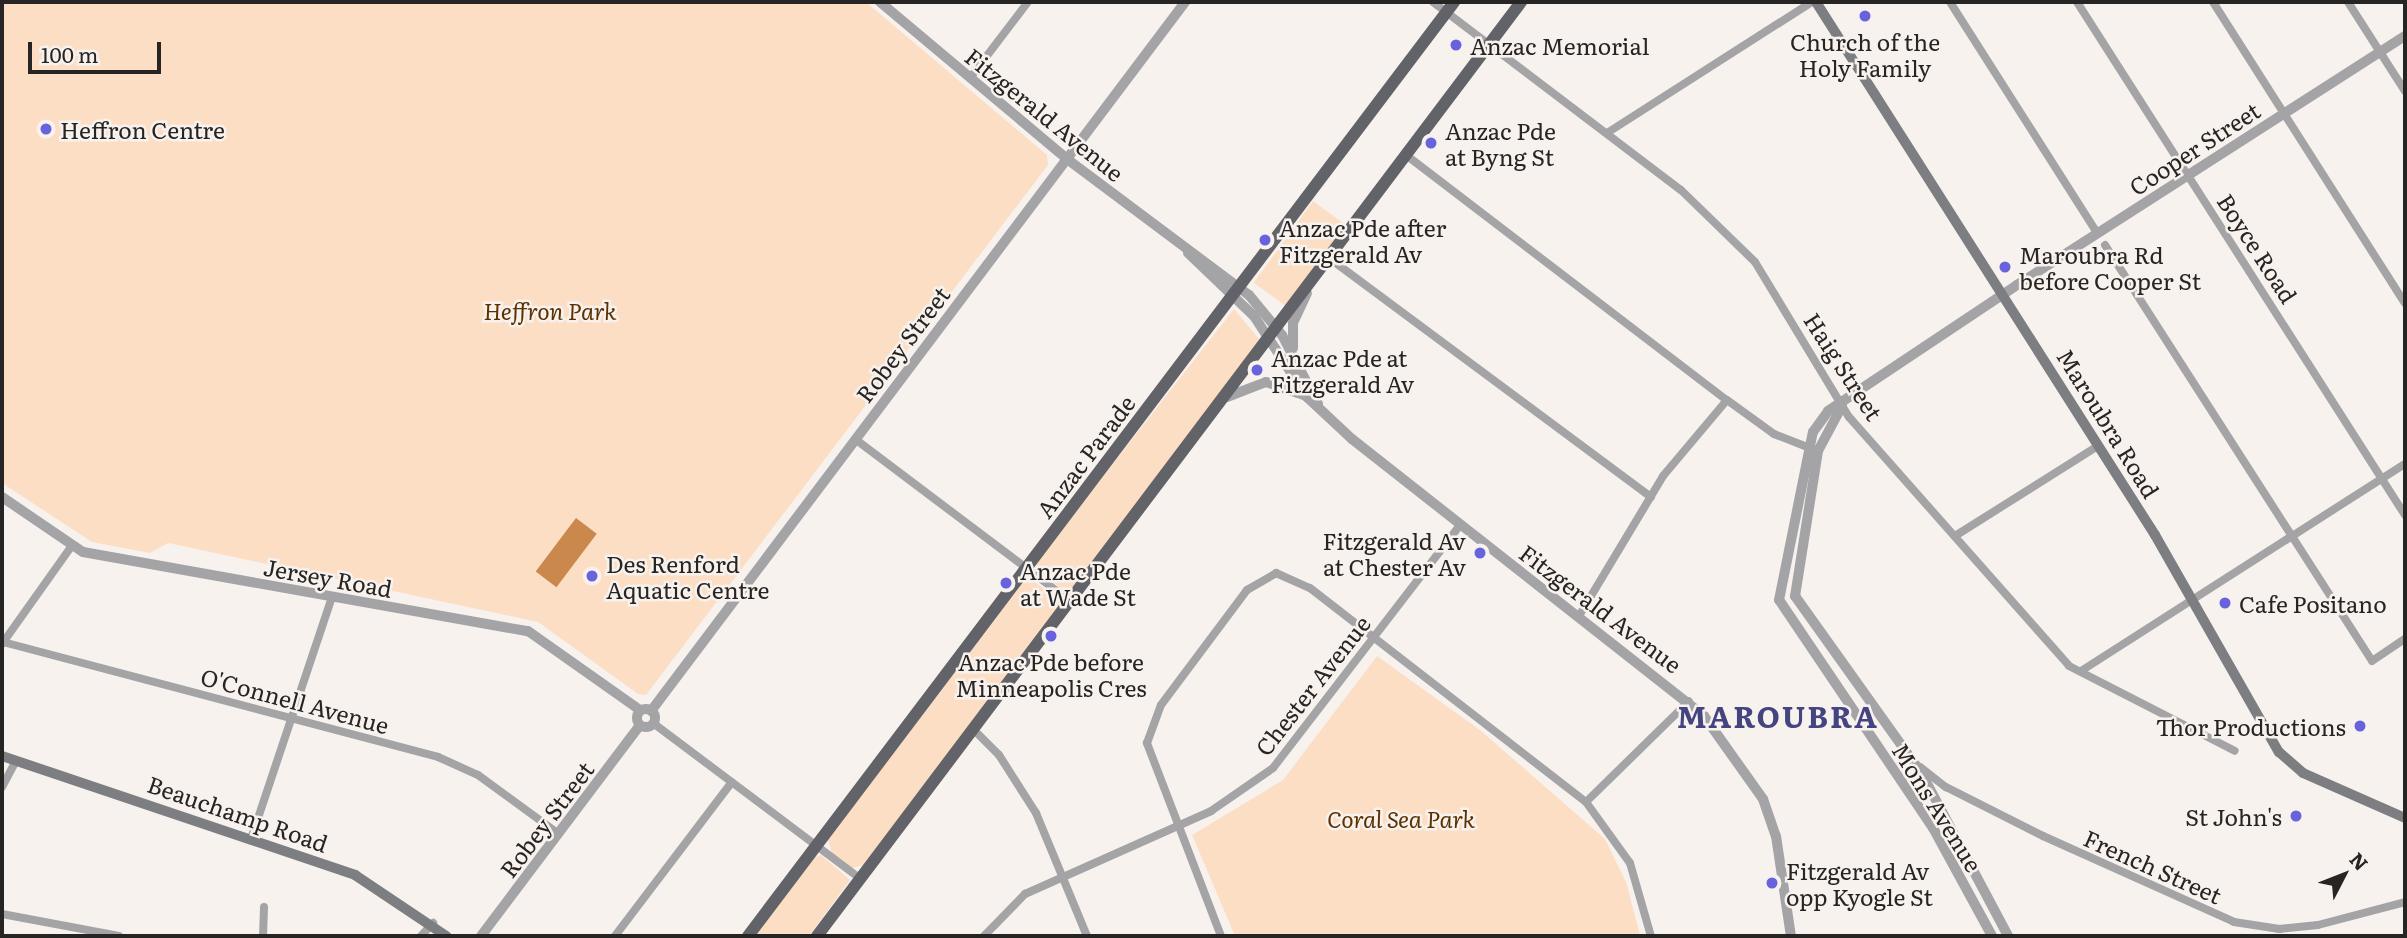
<!DOCTYPE html>
<html>
<head>
<meta charset="utf-8">
<style>
	body { margin:0 }
	#map { position:relative; width:2407px; height:938px; overflow:hidden; background:#f8f2ee; font-family:Literata,serif }
	div>[style] { position:absolute }
	[style*='--x'] { left:calc(var(--x)*1px); top:calc(var(--y)*1px); width:calc(var(--w)*1px); rotate:calc(var(--a)*1deg) }
	.green>* { inset:0; background:#fcdec5; transform-origin:0 0 }
	.water>* { inset:0; background:#ca884d; transform-origin:0 0 }
	.minor>* { height:8px; margin:-4px; padding:0 4px; transform-origin:4px; border-radius:4px; background:#a4a4a7 }
	.tertiary>* { height:10px; margin:-5px; padding:0 5px; transform-origin:5px; border-radius:5px; background:#a4a4a7 }
	.tertiary>.ring { margin:-5px; padding:0; box-sizing:content-box; background:none; border:10px solid #a4a4a7; border-radius:50% }
	.secondary>* { height:10px; margin:-5px; padding:0 5px; transform-origin:5px; border-radius:5px; background:#7d7e82 }
	.primary>* { height:12px; margin:-6px; padding:0 6px; transform-origin:6px; border-radius:6px; background:#626368 }
	.dots>* { width:19px; height:19px; translate:-50% -50%; box-sizing:border-box; border:4px solid #f8f2ee; border-radius:50% }
	span { translate:-50% -50%; white-space:nowrap; text-align:center; line-height:1.15; -webkit-text-stroke:5px #f8f2ee; paint-order:stroke }
	.poi-label { font-size:23px; color:#272523 }
	.left { translate:0 -50%; text-align:left }
	.right { translate:-100% -50%; text-align:right }
	.street-label { font-size:23px; color:#272523 }
	.park-label { font-size:23px; color:#5d3200; font-style:italic }
	.district-label { font-size:30px; color:#444481; font-weight:700; letter-spacing:2px }
	.frame { position:absolute; inset:0; border:4px solid #272523; pointer-events:none }
	.north { position:absolute; left:2309px; top:840px; width:70px; height:70px; -webkit-text-stroke:5px #f8f2ee; paint-order:stroke; rotate:48deg; font-size:19px; font-weight:700; line-height:28px; text-align:center; color:#272523 }
	.north::after { content:''; display:block; margin:auto; width:24px; height:32px; background:#272523; clip-path:polygon(50% 0,100% 100%,50% 72%,0 100%) }
	.scale { position:absolute; left:28px; top:42px; width:133px; height:32px; box-sizing:border-box; border:4px solid #272523; border-top:0; padding-left:9px; font-size:21px; line-height:24px; white-space:nowrap; color:#272523; -webkit-text-stroke:5px #f8f2ee; paint-order:stroke }
</style>
</head>
<body>
<div id="map">
	<div class="green">
		<i style="clip-path:polygon(2px 2px,866px 2px,1047px 155px,1048px 165px,646px 695px,638px 694px,538px 622px,168px 543px,150px 553px,92px 542px,2px 483px)"></i>
		<i style="left:1313px;top:201px;width:42px;height:101px;rotate:36deg"></i>
		<i style="clip-path:polygon(1234px 309px,1259px 339px,1257px 345px,1073px 588px,1065px 591px,1037px 570px,1036px 562px)"></i>
		<i style="clip-path:polygon(1032px 580px,1060px 601px,1060px 607px,864px 865px,852px 868px,832px 853px,828px 839px,1022px 584px)"></i>
		<i style="clip-path:polygon(1377px 656px,1480px 730px,1605px 839px,1626px 882px,1640px 935px,1235px 936px,1192px 835px,1283px 780px)"></i>
		<i style="clip-path:polygon(821px 855px,850px 880px,809px 936px,754px 936px,812px 858px)"></i>
	</div>
	<div class="water">
		<i style="left:576px;top:518px;width:26px;height:67px;rotate:37deg"></i>
	</div>
	<div class="minor">
		<i style="--x:1433;--y:2;--w:311;--a:37.2"></i>
		<i style="--x:1681;--y:190;--w:103;--a:44.2"></i>
		<i style="--x:1755;--y:262;--w:181;--a:58.8"></i>
		<i style="--x:1849;--y:417;--w:332;--a:48.5"></i>
		<i style="--x:2069;--y:666;--w:186;--a:27.1"></i>
		<i style="--x:1950;--y:2;--w:274;--a:57.5"></i>
		<i style="--x:2077;--y:2;--w:609;--a:57.41"></i>
		<i style="--x:2213;--y:2;--w:357;--a:57.5"></i>
		<i style="--x:2348;--y:2;--w:106;--a:57.4"></i>
		<i style="--x:970;--y:78;--w:96;--a:-52.7"></i>
		<i style="--x:1607;--y:133;--w:243;--a:-32.6"></i>
		<i style="--x:1406;--y:155;--w:404;--a:37.4"></i>
		<i style="--x:1727;--y:400;--w:58;--a:35.9"></i>
		<i style="--x:1774;--y:434;--w:44;--a:21.3"></i>
		<i style="--x:2105;--y:245;--w:494;--a:57.3"></i>
		<i style="--x:2372;--y:661;--w:40;--a:-34"></i>
		<i style="--x:1329;--y:258;--w:401;--a:36.6"></i>
		<i style="--x:855;--y:439;--w:269;--a:37"></i>
		<i style="--x:1955;--y:536;--w:169;--a:-32.2"></i>
		<i style="--x:1579;--y:616;--w:163;--a:-59"></i>
		<i style="--x:1663;--y:476;--w:99;--a:-49.9"></i>
		<i style="--x:3;--y:642;--w:450;--a:14.8"></i>
		<i style="--x:438;--y:757;--w:44;--a:24.2"></i>
		<i style="--x:478;--y:775;--w:100;--a:36.1"></i>
		<i style="--x:2;--y:644;--w:119;--a:-54.6"></i>
		<i style="--x:2081;--y:671;--w:384;--a:-32.6"></i>
		<i style="--x:653;--y:723;--w:260;--a:36.9"></i>
		<i style="--x:972;--y:728;--w:38;--a:45"></i>
		<i style="--x:999;--y:755;--w:69;--a:57.5"></i>
		<i style="--x:1036;--y:813;--w:133;--a:67.5"></i>
		<i style="--x:1920;--y:767;--w:33;--a:38"></i>
		<i style="--x:1946;--y:787;--w:109;--a:26.8"></i>
		<i style="--x:2043;--y:836;--w:209;--a:24.2"></i>
		<i style="--x:2234;--y:922;--w:46;--a:8.8"></i>
		<i style="--x:2279;--y:929;--w:39;--a:-6"></i>
		<i style="--x:2318;--y:925;--w:90;--a:-14.8"></i>
		<i style="--x:2;--y:787;--w:30;--a:-62"></i>
		<i style="--x:1586;--y:802;--w:144;--a:-44.4"></i>
		<i style="--x:251;--y:839;--w:255;--a:-71.5"></i>
		<i style="--x:2;--y:914;--w:119;--a:10.6"></i>
		<i style="--x:263;--y:936;--w:29;--a:-88"></i>
		<i style="--x:421;--y:936;--w:18;--a:-47"></i>
		<i style="--x:615;--y:936;--w:193;--a:-52.8"></i>
		<i style="--x:984;--y:936;--w:59;--a:-45.7"></i>
		<i style="--x:1025;--y:894;--w:204;--a:-24"></i>
		<i style="--x:1211;--y:811;--w:75;--a:-34.7"></i>
		<i style="--x:1273;--y:768;--w:307;--a:-52.4"></i>
		<i style="--x:1221;--y:936;--w:207;--a:-111"></i>
		<i style="--x:1147;--y:743;--w:40;--a:-69.8"></i>
		<i style="--x:1161;--y:705;--w:144;--a:-53.2"></i>
		<i style="--x:1247;--y:590;--w:34;--a:-30"></i>
		<i style="--x:1276;--y:573;--w:37;--a:24"></i>
		<i style="--x:1310;--y:588;--w:349;--a:37.8"></i>
		<i style="--x:1586;--y:802;--w:75;--a:54.2"></i>
		<i style="--x:1630;--y:863;--w:76;--a:74"></i>
	</div>
	<div class="tertiary">
		<i style="--x:880;--y:2;--w:244;--a:40"></i>
		<i style="--x:1067;--y:159;--w:227;--a:36.8"></i>
		<i style="--x:1249;--y:295;--w:52;--a:50.5"></i>
		<i style="--x:1282;--y:335;--w:78;--a:62.4"></i>
		<i style="--x:1188;--y:253;--w:91;--a:43.7"></i>
		<i style="--x:1254;--y:316;--w:97;--a:56.8"></i>
		<i style="--x:1307;--y:397;--w:62;--a:43"></i>
		<i style="--x:1352;--y:439;--w:448;--a:38.2"></i>
		<i style="--x:1704;--y:716;--w:102;--a:54.6"></i>
		<i style="--x:1763;--y:799;--w:39;--a:71"></i>
		<i style="--x:1776;--y:836;--w:101;--a:81.5"></i>
		<i style="--x:1293;--y:348;--w:25;--a:-90"></i>
		<i style="--x:1293;--y:323;--w:33;--a:-65"></i>
		<i style="--x:1227;--y:397;--w:42;--a:-21"></i>
		<i style="--x:1266;--y:382;--w:43;--a:18.9"></i>
		<i style="--x:1842;--y:406;--w:51;--a:118.1"></i>
		<i style="--x:1818;--y:451;--w:147;--a:99"></i>
		<i style="--x:1795;--y:596;--w:219;--a:54.5"></i>
		<i style="--x:1922;--y:774;--w:183;--a:62"></i>
		<i style="--x:2;--y:497;--w:98;--a:34.2"></i>
		<i style="--x:83;--y:552;--w:452;--a:10.1"></i>
		<i style="--x:528;--y:631;--w:137;--a:35.2"></i>
		<i class="ring" style="left:637px;top:709px;width:8px;height:8px"></i>
		<i style="--x:651;--y:711;--w:888;--a:-53.01"></i>
		<i style="--x:481;--y:936;--w:264;--a:-53"></i>
		<i style="--x:1992;--y:936;--w:123;--a:-118.6"></i>
		<i style="--x:1933;--y:828;--w:275;--a:-124"></i>
		<i style="--x:1779;--y:600;--w:171;--a:-78.6"></i>
		<i style="--x:1813;--y:432;--w:26;--a:-54"></i>
		<i style="--x:1828;--y:411;--w:227;--a:-33.7"></i>
		<i style="--x:2017;--y:285;--w:461;--a:-32.7"></i>
	</div>
	<div class="secondary">
		<i style="--x:1816;--y:2;--w:632;--a:57.54"></i>
		<i style="--x:2155;--y:535;--w:250;--a:60.3"></i>
		<i style="--x:2279;--y:752;--w:32;--a:41"></i>
		<i style="--x:2303;--y:773;--w:111;--a:23.8"></i>
		<i style="--x:2;--y:756;--w:373;--a:18.6"></i>
		<i style="--x:355;--y:875;--w:110;--a:33.8"></i>
	</div>
	<div class="primary">
		<i style="--x:748;--y:936;--w:1171;--a:-52.91"></i>
		<i style="--x:817;--y:936;--w:1170;--a:-52.99"></i>
	</div>
	<div class="dots">
		<i style="left:1865px;top:16px;background:#6863dc"></i>
		<i style="left:1456px;top:45px;background:#6863dc"></i>
		<i style="left:46px;top:129px;background:#6863dc"></i>
		<i style="left:1431px;top:143px;background:#6863dc"></i>
		<i style="left:1265px;top:240px;background:#6863dc"></i>
		<i style="left:2005px;top:267px;background:#6863dc"></i>
		<i style="left:1257px;top:370px;background:#6863dc"></i>
		<i style="left:1480px;top:553px;background:#6863dc"></i>
		<i style="left:592px;top:576px;background:#6863dc"></i>
		<i style="left:1006px;top:583px;background:#6863dc"></i>
		<i style="left:2225px;top:603px;background:#6863dc"></i>
		<i style="left:1051px;top:636px;background:#6863dc"></i>
		<i style="left:2360px;top:726px;background:#6863dc"></i>
		<i style="left:2296px;top:816px;background:#6863dc"></i>
		<i style="left:1772px;top:883px;background:#6863dc"></i>
	</div>
	<div class="poi-label">
		<span style="left:1865px;top:54px">Church of the<br>Holy Family</span>
		<span class="left" style="left:1470px;top:45px">Anzac Memorial</span>
		<span class="left" style="left:60px;top:129px">Heffron Centre</span>
		<span class="left" style="left:1445px;top:143px">Anzac Pde<br>at Byng St</span>
		<span class="left" style="left:1279px;top:240px">Anzac Pde after<br>Fitzgerald Av</span>
		<span class="left" style="left:2019px;top:267px">Maroubra Rd<br>before Cooper St</span>
		<span class="left" style="left:1271px;top:370px">Anzac Pde at<br>Fitzgerald Av</span>
		<span class="right" style="left:1466px;top:553px">Fitzgerald Av<br>at Chester Av</span>
		<span class="left" style="left:606px;top:576px">Des Renford<br>Aquatic Centre</span>
		<span class="left" style="left:1020px;top:583px">Anzac Pde<br>at Wade St</span>
		<span class="left" style="left:2239px;top:603px">Cafe Positano</span>
		<span style="left:1051px;top:674px">Anzac Pde before<br>Minneapolis Cres</span>
		<span class="right" style="left:2346px;top:726px">Thor Productions</span>
		<span class="right" style="left:2282px;top:816px">St John's</span>
		<span class="left" style="left:1786px;top:883px">Fitzgerald Av<br>opp Kyogle St</span>
	</div>
	<div class="street-label">
		<span style="left:1045px;top:114px;rotate:39deg">Fitzgerald Avenue</span>
		<span style="left:2194px;top:148px;rotate:-33deg">Cooper Street</span>
		<span style="left:2258px;top:248px;rotate:57deg">Boyce Road</span>
		<span style="left:902px;top:344px;rotate:-53deg">Robey Street</span>
		<span style="left:1844px;top:366px;rotate:57deg">Haig Street</span>
		<span style="left:2109px;top:423px;rotate:58deg">Maroubra Road</span>
		<span style="left:1085px;top:456px;rotate:-53deg">Anzac Parade</span>
		<span style="left:328px;top:577px;rotate:10deg">Jersey Road</span>
		<span style="left:1601px;top:608px;rotate:37deg">Fitzgerald Avenue</span>
		<span style="left:1312px;top:685px;rotate:-52deg">Chester Avenue</span>
		<span style="left:295px;top:700px;rotate:15deg">O'Connell Avenue</span>
		<span style="left:1938px;top:807px;rotate:58deg">Mons Avenue</span>
		<span style="left:238px;top:813px;rotate:19deg">Beauchamp Road</span>
		<span style="left:546px;top:819px;rotate:-53deg">Robey Street</span>
		<span style="left:2153px;top:866px;rotate:24deg">French Street</span>
	</div>
	<div class="park-label">
		<span style="left:550px;top:310px">Heffron Park</span>
		<span style="left:1401px;top:818px">Coral Sea Park</span>
	</div>
	<div class="district-label">
		<span style="left:1778px;top:715px">MAROUBRA</span>
	</div>
	<div class="frame"></div>
	<div class="north">N</div>
	<div class="scale">100 m</div>
</div>
</body>
</html>
